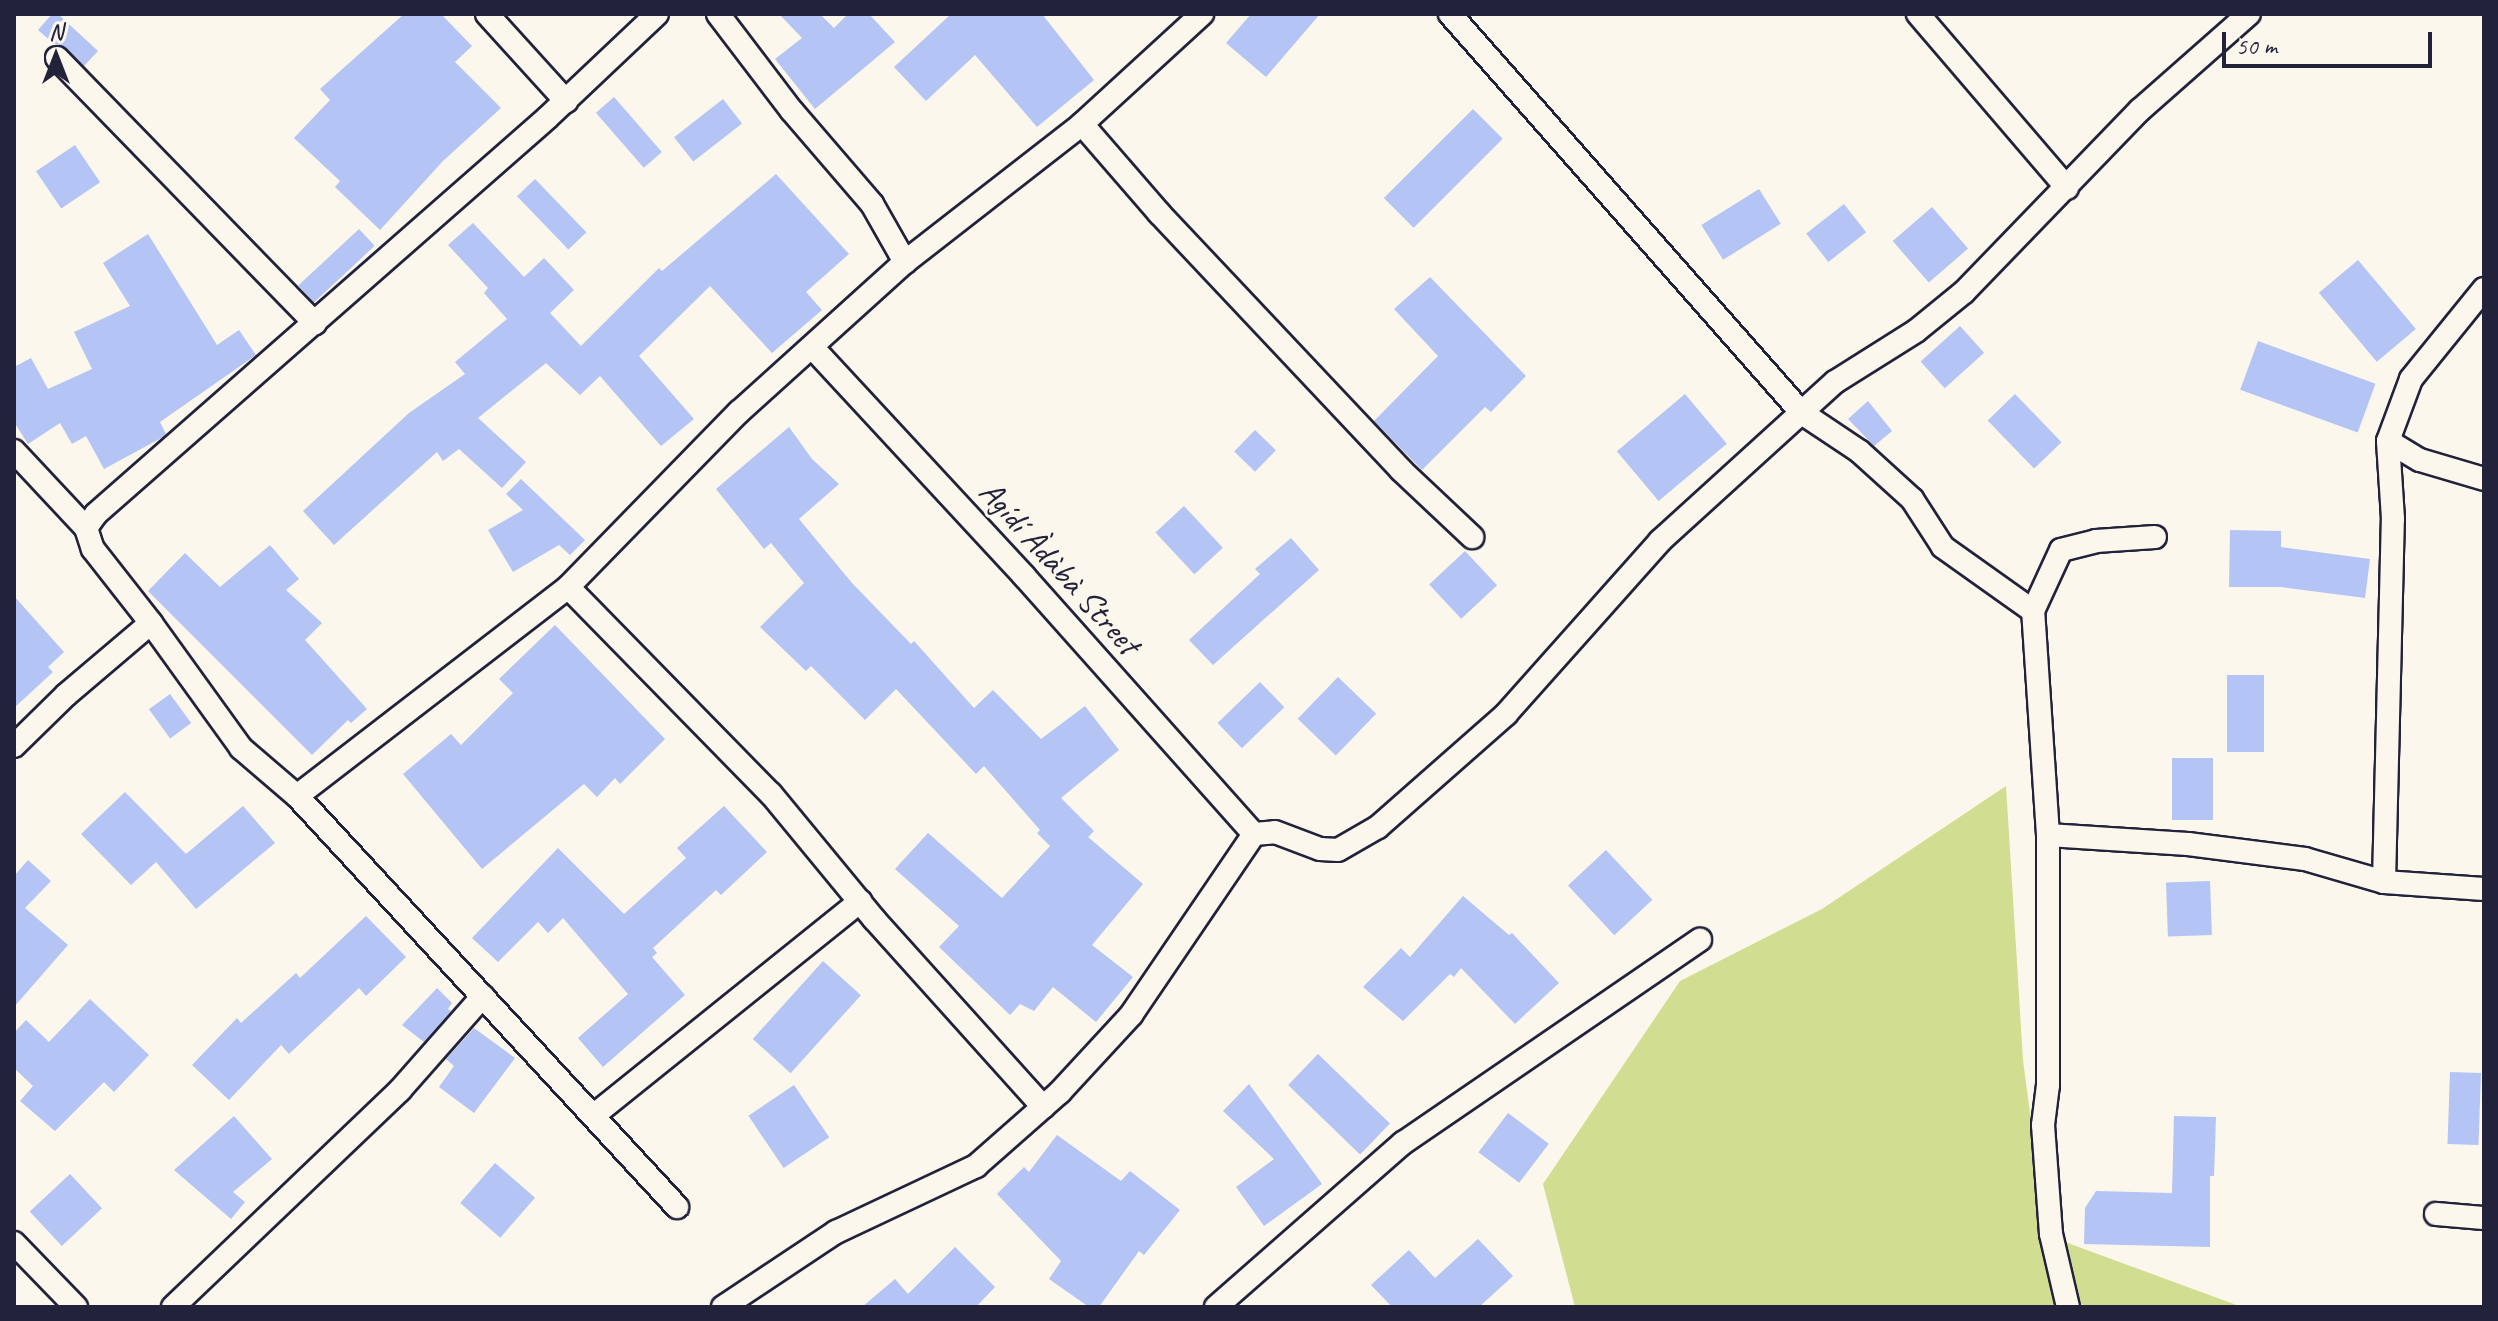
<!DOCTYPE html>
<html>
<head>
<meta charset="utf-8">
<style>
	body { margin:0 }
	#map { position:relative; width:2498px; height:1321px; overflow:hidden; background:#fbf7ec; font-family:Caveat,sans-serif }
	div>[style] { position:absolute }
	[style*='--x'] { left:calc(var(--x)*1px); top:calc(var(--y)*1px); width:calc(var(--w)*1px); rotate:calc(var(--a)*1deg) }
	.green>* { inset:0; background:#d1de91 }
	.building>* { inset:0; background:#b4c4f4; transform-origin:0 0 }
	.roads { filter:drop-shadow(2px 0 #22223b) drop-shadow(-2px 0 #22223b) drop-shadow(0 2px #22223b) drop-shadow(0 -2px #22223b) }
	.street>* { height:22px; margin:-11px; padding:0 11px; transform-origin:11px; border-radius:11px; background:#fbf7ec }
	span { translate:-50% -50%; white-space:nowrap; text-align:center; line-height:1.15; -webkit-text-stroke:6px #fbf7ec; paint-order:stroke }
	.street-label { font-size:34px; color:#22223b }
	.frame { position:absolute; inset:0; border:16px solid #22223b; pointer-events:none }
	.north { position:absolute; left:16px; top:16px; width:80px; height:80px; -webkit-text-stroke:6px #fbf7ec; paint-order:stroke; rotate:0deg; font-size:22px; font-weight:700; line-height:32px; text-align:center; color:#22223b }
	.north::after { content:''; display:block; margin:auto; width:28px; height:36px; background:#22223b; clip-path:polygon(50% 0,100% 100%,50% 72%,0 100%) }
	.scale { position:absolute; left:2222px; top:32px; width:210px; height:36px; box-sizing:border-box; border:4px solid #22223b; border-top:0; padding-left:10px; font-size:24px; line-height:28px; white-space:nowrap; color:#22223b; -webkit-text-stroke:6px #fbf7ec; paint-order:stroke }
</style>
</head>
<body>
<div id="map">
	<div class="green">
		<i style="clip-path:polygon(2006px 786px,2023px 1060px,2046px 1235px,2242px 1307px,1575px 1307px,1543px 1184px,1680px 981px,1822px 909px)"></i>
	</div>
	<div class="building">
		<i style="clip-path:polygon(52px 14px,58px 14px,98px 51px,84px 66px,66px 48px,54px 44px,38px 30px)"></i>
		<i style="clip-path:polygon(404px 14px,441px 14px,472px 46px,455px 62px,501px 108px,443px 161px,380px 230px,335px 187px,340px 181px,294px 138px,330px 100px,320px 89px)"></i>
		<i style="clip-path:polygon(779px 14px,820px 14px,834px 28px,848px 14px,869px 14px,895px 42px,815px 109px,775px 59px,802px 38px)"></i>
		<i style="clip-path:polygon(951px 14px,1042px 14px,1094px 80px,1037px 127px,975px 55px,926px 101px,894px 67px)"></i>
		<i style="clip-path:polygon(1251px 14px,1320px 14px,1266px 77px,1226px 43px)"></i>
		<i style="left:614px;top:97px;width:73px;height:24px;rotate:49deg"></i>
		<i style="left:723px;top:99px;width:31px;height:62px;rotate:52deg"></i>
		<i style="left:1473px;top:109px;width:42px;height:126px;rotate:45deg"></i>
		<i style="left:75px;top:145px;width:45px;height:47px;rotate:56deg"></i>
		<i style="clip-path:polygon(776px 174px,849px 254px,806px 292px,822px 310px,772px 353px,710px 286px,639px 356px,694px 419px,661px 446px,600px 376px,580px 395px,546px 363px,478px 418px,526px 462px,502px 488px,459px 449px,443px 461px,437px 452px,334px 545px,303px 511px,409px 413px,465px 374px,455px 362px,507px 319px,484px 293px,488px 288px,448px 245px,473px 223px,524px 277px,544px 258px,574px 290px,550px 313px,581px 346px,659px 268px,662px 271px)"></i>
		<i style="left:535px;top:179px;width:74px;height:25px;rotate:46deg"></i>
		<i style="left:1759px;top:189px;width:41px;height:68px;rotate:58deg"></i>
		<i style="left:1844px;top:204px;width:36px;height:48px;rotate:52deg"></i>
		<i style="left:1932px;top:207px;width:55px;height:52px;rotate:49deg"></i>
		<i style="left:359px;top:229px;width:23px;height:83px;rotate:47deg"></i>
		<i style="clip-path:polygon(148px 234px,217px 345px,239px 330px,256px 355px,160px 422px,166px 434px,163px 437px,104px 469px,86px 436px,72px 444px,60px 423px,28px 444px,14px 422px,14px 367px,31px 358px,48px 389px,92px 369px,74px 332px,130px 306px,103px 263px)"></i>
		<i style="left:2358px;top:260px;width:90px;height:51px;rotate:50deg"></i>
		<i style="clip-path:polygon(1430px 277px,1526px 376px,1491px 412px,1485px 407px,1422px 470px,1374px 421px,1438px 356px,1394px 309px)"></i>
		<i style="left:1960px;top:326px;width:36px;height:53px;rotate:48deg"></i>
		<i style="left:2258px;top:341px;width:125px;height:52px;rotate:20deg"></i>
		<i style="left:1685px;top:394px;width:65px;height:89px;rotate:50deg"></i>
		<i style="left:2015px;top:394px;width:67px;height:38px;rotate:46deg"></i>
		<i style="clip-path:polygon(1868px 401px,1892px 431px,1874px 446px,1848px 419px)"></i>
		<i style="clip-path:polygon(789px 427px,812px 459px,839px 484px,799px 519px,852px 583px,911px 644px,914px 641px,974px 708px,993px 690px,1041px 739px,1085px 706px,1119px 750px,1061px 798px,1094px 831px,1088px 837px,1143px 884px,1092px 945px,1133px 977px,1096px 1022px,1053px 987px,1034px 1011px,1020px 1004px,1010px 1015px,939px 947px,959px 926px,895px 869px,928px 833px,1002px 898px,1050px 846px,1037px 833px,1040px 830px,984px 766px,976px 774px,896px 689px,865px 720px,811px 666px,806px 671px,760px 627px,804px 583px,771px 543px,764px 549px,716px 489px)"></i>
		<i style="left:1255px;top:430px;width:29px;height:30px;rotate:44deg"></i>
		<i style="clip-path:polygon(521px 479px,585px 540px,570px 555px,559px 545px,513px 572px,488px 530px,523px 510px,506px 494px)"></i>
		<i style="left:1184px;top:506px;width:57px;height:39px;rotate:47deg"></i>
		<i style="clip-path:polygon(2230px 530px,2281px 531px,2281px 547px,2370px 559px,2365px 598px,2281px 587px,2229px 587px)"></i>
		<i style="clip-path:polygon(1291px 538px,1319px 570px,1213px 665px,1189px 640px,1260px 574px,1255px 569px)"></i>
		<i style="clip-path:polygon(270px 545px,299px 579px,286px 590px,322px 623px,305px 640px,367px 709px,351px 723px,348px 720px,312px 755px,148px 591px,185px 553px,220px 587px)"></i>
		<i style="left:1465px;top:551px;width:47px;height:49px;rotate:47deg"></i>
		<i style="clip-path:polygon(14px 596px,64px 652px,48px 667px,53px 672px,14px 708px)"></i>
		<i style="clip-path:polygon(555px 625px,665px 739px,620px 784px,615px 778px,597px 797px,584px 784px,482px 869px,403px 774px,451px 734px,461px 745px,513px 693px,499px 679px)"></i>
		<i style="left:2227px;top:675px;width:37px;height:77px"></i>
		<i style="left:1338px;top:677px;width:53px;height:58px;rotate:44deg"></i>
		<i style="left:1260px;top:682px;width:35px;height:59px;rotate:46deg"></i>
		<i style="left:170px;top:694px;width:36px;height:26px;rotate:54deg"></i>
		<i style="left:2172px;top:758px;width:41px;height:62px"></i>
		<i style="clip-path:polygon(125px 792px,186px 854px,243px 806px,275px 843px,196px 909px,156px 862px,131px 885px,81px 834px)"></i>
		<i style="clip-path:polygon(724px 806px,767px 852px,721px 895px,716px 890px,653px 948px,657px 953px,652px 957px,685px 995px,603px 1067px,578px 1038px,628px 994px,563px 918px,548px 933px,538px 922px,498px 962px,472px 938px,558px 848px,624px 914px,686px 858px,677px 848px)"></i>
		<i style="left:1606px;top:850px;width:68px;height:52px;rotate:47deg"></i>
		<i style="clip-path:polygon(28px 860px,51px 881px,25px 908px,68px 945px,14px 1007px,14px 876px)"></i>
		<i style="left:2210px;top:881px;width:54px;height:44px;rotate:88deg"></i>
		<i style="clip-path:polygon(1463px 896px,1509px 935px,1512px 933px,1559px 983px,1515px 1024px,1461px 968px,1454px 977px,1450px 974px,1403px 1021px,1363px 987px,1401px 948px,1410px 957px)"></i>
		<i style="clip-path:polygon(366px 916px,406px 957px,366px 996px,359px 988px,289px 1054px,281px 1045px,229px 1100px,192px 1065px,237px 1018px,241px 1023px,296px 973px,300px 978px)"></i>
		<i style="left:823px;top:961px;width:51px;height:105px;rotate:42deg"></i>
		<i style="clip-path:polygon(437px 988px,452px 1003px,448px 1009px,451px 1011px,424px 1042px,402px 1025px)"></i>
		<i style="clip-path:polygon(90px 999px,149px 1055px,114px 1092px,104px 1082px,55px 1131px,20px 1101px,33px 1086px,14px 1068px,14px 1033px,26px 1020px,49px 1042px)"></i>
		<i style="clip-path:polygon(474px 1028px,515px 1058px,474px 1113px,439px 1087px,454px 1066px,446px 1059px)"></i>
		<i style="left:1318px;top:1054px;width:100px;height:43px;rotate:44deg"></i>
		<i style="left:2450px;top:1072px;width:31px;height:72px;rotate:2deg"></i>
		<i style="clip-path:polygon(1249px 1084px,1322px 1184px,1264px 1226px,1236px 1187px,1274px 1159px,1223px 1111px)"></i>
		<i style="left:794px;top:1085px;width:63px;height:55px;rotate:56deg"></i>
		<i style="left:1508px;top:1113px;width:51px;height:49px;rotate:37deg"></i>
		<i style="clip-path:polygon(234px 1116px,272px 1159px,233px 1192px,245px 1202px,231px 1219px,174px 1170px)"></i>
		<i style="clip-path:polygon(2174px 1116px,2216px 1117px,2214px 1176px,2210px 1176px,2210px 1247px,2084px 1244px,2085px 1208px,2096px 1191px,2172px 1193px)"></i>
		<i style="clip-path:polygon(1057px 1135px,1121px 1181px,1130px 1171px,1180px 1210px,1144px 1255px,1139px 1251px,1099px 1307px,1089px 1307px,1049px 1279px,1061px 1261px,997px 1194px,1024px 1167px,1029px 1172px)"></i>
		<i style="left:495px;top:1163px;width:53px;height:53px;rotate:41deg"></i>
		<i style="left:70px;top:1174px;width:47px;height:55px;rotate:47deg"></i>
		<i style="clip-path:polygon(1478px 1239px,1513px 1276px,1479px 1307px,1392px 1307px,1371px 1285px,1409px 1250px,1435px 1278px)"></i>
		<i style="clip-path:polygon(955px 1247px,995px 1287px,976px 1307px,862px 1307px,895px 1279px,908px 1294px)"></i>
	</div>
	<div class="roads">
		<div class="street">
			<i style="--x:487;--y:14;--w:118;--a:47.8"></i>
			<i style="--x:657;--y:14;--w:151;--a:136.6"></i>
			<i style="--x:547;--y:118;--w:600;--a:138.72"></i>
			<i style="--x:96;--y:514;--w:17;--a:126"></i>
			<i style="--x:86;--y:528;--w:22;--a:72"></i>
			<i style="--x:93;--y:549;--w:94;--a:51.9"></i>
			<i style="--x:151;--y:623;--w:154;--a:54.2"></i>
			<i style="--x:241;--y:748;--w:74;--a:40.6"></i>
			<i style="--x:297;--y:796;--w:560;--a:47.24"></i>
			<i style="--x:718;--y:14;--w:122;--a:52.7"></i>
			<i style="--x:792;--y:111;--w:123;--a:49.3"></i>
			<i style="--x:872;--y:204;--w:67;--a:60.4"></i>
			<i style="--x:1450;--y:14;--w:532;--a:48.58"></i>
			<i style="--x:1802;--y:413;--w:69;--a:33.7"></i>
			<i style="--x:1859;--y:451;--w:72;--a:42.2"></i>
			<i style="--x:1912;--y:499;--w:57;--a:57.1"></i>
			<i style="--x:1943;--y:547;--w:110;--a:35.4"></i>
			<i style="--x:1918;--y:14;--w:229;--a:49.4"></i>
			<i style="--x:57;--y:58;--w:370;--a:45.8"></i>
			<i style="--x:1082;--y:124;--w:118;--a:49.1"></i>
			<i style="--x:1159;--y:213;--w:353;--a:46.7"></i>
			<i style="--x:1401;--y:470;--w:98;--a:43.3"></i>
			<i style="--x:813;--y:348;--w:311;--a:47.2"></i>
			<i style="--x:1024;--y:576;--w:346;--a:48.3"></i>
			<i style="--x:2388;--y:441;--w:66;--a:-69.6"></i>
			<i style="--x:2411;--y:379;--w:116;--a:-51"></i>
			<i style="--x:14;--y:451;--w:105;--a:46.9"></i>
			<i style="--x:568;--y:587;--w:290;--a:45.6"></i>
			<i style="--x:771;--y:794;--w:162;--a:50.5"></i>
			<i style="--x:874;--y:919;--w:253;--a:48"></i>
			<i style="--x:14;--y:746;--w:73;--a:-44.4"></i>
			<i style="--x:66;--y:695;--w:111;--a:-40.3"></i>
			<i style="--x:297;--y:796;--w:342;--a:-37.6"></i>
			<i style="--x:568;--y:587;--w:245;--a:-45.7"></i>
			<i style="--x:739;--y:412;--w:224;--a:-42.1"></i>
			<i style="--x:905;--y:262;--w:224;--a:-37.9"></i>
			<i style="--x:1082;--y:124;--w:163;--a:-42.5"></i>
			<i style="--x:2048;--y:835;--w:140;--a:3.7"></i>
			<i style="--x:2188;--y:844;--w:118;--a:7.3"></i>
			<i style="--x:2305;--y:859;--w:82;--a:16.2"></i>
			<i style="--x:2384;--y:882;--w:100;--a:4"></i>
			<i style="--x:2384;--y:882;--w:363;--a:-88.6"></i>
			<i style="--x:2393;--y:519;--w:78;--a:-93.7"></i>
			<i style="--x:2388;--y:441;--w:37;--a:31"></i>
			<i style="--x:2420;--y:460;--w:67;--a:16.5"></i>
			<i style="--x:593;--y:1116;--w:343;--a:-38.8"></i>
			<i style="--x:2436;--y:1214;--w:48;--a:4.8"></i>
			<i style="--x:14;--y:1243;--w:89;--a:45.9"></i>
			<i style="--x:173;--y:1307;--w:314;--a:-43.7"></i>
			<i style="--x:400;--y:1090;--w:125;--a:-48.6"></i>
			<i style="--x:723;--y:1307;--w:136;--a:-33.6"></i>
			<i style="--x:836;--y:1232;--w:155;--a:-25.2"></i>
			<i style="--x:976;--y:1166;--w:112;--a:-41.4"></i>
			<i style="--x:1060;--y:1092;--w:105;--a:-47.3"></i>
			<i style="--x:1131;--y:1015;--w:219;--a:-55.8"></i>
			<i style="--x:1254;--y:834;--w:21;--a:-5"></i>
			<i style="--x:1275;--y:832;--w:48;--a:20.7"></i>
			<i style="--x:1320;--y:849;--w:18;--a:3"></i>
			<i style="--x:1338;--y:850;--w:46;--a:-29.9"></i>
			<i style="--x:1378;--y:827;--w:171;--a:-41.4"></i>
			<i style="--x:1506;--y:714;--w:232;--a:-48.3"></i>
			<i style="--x:1660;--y:541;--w:236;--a:-42.3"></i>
			<i style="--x:1835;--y:382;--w:96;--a:-32.2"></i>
			<i style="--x:1916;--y:331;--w:62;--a:-39.1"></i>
			<i style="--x:1964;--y:292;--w:253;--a:-46"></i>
			<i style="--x:2140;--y:110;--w:145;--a:-41.4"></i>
			<i style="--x:1216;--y:1307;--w:249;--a:-41.3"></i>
			<i style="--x:1403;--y:1143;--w:360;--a:-34.4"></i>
			<i style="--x:2068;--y:1307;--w:75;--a:-103.1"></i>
			<i style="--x:2051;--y:1234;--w:109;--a:-94.2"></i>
			<i style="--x:2043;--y:1125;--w:40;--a:-82.9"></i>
			<i style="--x:2048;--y:1085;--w:250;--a:-90"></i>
			<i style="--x:2048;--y:835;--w:225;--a:-93.8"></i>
			<i style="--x:2033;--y:611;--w:67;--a:-65.3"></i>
			<i style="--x:2061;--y:550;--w:36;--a:-14"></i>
			<i style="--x:2096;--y:541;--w:59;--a:-3.9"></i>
		</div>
	</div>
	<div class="street-label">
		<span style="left:1060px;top:567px;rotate:48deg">Agídí Àdàbà Street</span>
	</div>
	<div class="frame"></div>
	<div class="north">N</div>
	<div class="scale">50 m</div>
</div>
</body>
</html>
